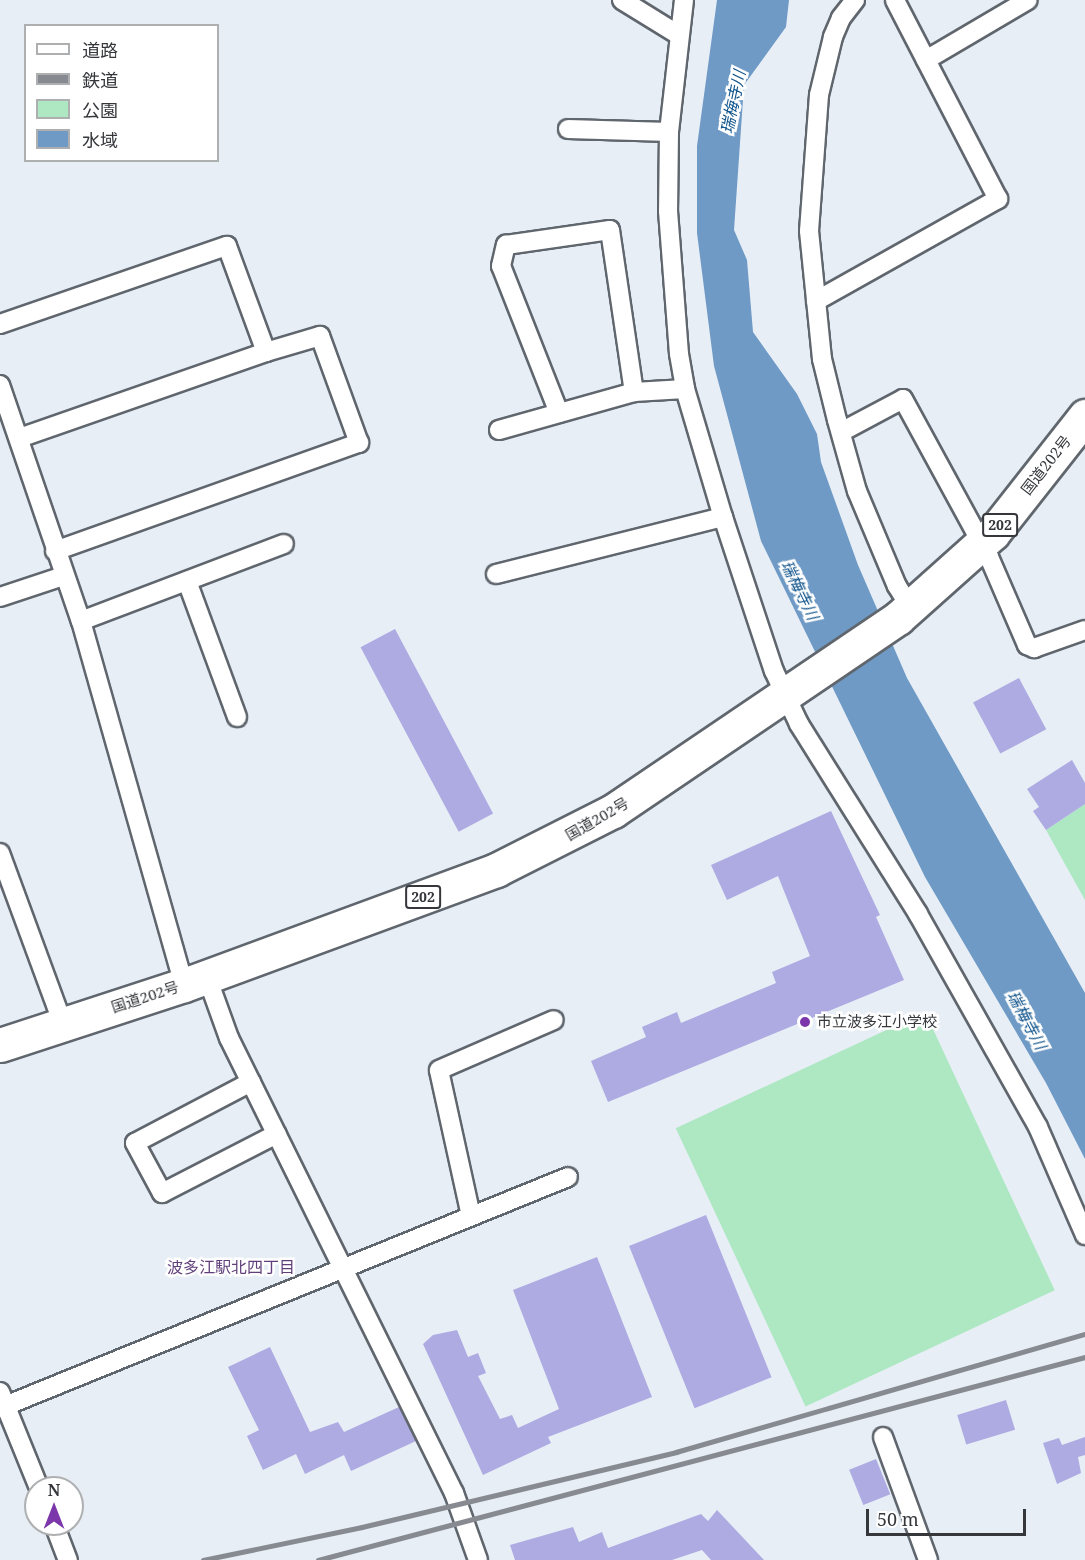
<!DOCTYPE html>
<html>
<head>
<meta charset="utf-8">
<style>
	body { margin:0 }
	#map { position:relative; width:1085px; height:1560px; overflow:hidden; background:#e7eef6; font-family:"Noto Serif","Noto Sans JP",serif }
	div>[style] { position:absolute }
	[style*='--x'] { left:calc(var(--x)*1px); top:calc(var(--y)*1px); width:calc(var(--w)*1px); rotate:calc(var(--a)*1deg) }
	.green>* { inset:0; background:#ade8c2; transform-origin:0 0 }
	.water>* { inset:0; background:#6e9ac5 }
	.building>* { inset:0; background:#aeaae2; transform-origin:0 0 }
	.roads { filter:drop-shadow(2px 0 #60666d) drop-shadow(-2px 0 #60666d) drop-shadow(0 2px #60666d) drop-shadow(0 -2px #60666d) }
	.street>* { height:18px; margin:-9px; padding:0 9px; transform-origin:9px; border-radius:9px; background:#fff }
	.highway>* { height:33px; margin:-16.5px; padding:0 16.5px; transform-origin:16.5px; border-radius:16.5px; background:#fff }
	.rail>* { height:4.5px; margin:-2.25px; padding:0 2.25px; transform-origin:2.25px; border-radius:2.25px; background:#878b91 }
	.dots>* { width:16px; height:16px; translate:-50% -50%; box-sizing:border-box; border:3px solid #fff; border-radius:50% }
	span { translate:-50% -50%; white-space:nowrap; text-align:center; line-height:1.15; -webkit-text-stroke:5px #fff; paint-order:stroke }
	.shield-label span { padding:2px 4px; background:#fff; border:2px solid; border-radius:4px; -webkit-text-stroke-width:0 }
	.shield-label { font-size:14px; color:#35373b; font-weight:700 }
	.street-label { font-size:15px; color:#35373b }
	.poi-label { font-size:15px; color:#35373b }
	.left { translate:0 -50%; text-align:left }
	.water-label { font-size:16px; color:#13568d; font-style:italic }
	.neighbourhood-label { font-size:16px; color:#603f7a }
	.legend { position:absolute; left:24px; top:24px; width:195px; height:138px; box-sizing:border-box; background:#fff; border:2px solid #aeafb1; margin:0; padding:8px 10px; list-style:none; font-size:18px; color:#35373b }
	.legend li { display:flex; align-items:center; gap:12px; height:30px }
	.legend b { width:30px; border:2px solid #aeafb1 }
	.north { position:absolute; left:24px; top:1476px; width:60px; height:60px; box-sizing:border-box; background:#fff; border:2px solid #aeafb1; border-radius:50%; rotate:0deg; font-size:16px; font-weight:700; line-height:24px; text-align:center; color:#35373b }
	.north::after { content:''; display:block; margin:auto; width:21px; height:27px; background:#7c38ab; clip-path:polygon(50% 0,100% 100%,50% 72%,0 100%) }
	.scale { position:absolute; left:866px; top:1509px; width:160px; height:27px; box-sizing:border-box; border:3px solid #35373b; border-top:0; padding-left:8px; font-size:18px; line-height:21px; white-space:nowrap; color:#35373b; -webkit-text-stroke:4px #fff; paint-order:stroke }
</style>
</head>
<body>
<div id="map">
	<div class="green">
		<i style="clip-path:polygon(1085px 804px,1085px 900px,1046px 830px)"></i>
		<i style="left:925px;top:1012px;width:307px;height:275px;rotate:65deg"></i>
	</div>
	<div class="water">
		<i style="clip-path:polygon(717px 0,789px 0,786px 27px,744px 85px,734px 230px,747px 260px,753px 332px,797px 394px,817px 434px,821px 462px,858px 565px,907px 678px,1085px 993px,1085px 1159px,1046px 1083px,925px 877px,761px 541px,714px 366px,697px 233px,697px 146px)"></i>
	</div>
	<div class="building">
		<i style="left:395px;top:629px;width:209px;height:39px;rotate:62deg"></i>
		<i style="left:1019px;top:678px;width:58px;height:52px;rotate:62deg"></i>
		<i style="clip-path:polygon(1072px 760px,1085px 783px,1085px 804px,1046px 830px,1033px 811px,1039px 807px,1027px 789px)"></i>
		<i style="clip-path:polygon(831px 811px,880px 915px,876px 917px,904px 980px,608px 1102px,591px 1061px,646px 1037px,642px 1027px,677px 1012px,681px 1023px,776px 983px,772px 972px,810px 956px,778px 876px,727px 900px,711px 865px)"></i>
		<i style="left:706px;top:1215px;width:175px;height:83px;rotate:68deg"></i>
		<i style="clip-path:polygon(597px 1257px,652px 1397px,548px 1437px,551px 1443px,483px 1475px,423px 1344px,433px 1335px,457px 1330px,468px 1357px,478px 1353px,486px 1373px,478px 1376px,500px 1419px,512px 1415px,518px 1428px,559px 1409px,513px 1290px)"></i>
		<i style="clip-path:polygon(270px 1347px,310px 1432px,338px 1422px,344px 1432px,399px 1407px,416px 1441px,351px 1471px,344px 1455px,305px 1474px,296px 1454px,263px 1470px,247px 1436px,259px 1430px,228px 1367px)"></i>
		<i style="left:1006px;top:1400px;width:31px;height:51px;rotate:73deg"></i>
		<i style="clip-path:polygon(1085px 1437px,1085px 1455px,1078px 1457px,1081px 1473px,1057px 1484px,1043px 1443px,1059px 1438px,1062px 1445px)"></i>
		<i style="left:876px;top:1459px;width:38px;height:29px;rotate:68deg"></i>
		<i style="clip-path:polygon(717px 1510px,764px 1560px,711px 1560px,702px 1550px,672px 1560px,515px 1560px,510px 1545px,573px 1527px,579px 1542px,602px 1532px,608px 1548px,701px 1514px,708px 1521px)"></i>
	</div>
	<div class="roads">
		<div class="street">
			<i style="--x:622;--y:0;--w:65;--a:31.7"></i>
			<i style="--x:684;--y:0;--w:133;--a:96.5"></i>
			<i style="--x:669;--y:132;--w:79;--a:90.7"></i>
			<i style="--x:668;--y:211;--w:143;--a:85.6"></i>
			<i style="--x:679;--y:354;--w:36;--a:80"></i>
			<i style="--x:685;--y:389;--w:134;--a:73.5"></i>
			<i style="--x:723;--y:517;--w:162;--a:71.7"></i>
			<i style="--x:774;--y:671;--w:59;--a:64.7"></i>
			<i style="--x:799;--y:724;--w:224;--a:57.9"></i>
			<i style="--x:918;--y:914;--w:244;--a:60.6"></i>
			<i style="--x:1038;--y:1127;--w:118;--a:66.5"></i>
			<i style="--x:855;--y:0;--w:23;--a:128"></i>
			<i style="--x:841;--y:18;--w:21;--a:113"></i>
			<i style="--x:833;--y:37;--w:60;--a:103.6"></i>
			<i style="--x:819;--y:95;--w:136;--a:94.2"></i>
			<i style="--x:809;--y:231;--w:129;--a:84.2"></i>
			<i style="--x:822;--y:359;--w:63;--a:76.2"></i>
			<i style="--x:837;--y:420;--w:74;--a:74.3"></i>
			<i style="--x:857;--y:491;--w:103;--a:67.2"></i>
			<i style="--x:897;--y:586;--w:25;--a:58"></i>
			<i style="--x:926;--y:60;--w:118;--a:-30.5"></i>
			<i style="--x:568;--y:129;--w:101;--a:1.7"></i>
			<i style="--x:816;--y:301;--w:209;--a:-29.3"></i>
			<i style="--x:998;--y:199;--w:224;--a:-117.4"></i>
			<i style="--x:0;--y:324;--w:240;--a:-19"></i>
			<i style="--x:227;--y:246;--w:113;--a:69.8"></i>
			<i style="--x:266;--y:352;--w:262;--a:160.8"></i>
			<i style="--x:0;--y:385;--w:250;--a:71.1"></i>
			<i style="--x:81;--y:621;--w:378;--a:74.2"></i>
			<i style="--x:559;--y:413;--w:158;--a:-111.5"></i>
			<i style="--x:501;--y:266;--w:22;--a:-77"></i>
			<i style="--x:506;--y:245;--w:105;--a:-8.2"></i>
			<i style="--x:610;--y:230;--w:164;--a:81.6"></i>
			<i style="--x:499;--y:430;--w:140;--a:-15.7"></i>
			<i style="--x:634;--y:392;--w:51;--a:-3.4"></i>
			<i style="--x:841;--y:432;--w:70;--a:-28"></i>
			<i style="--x:903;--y:399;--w:180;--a:61.4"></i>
			<i style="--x:989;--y:557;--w:96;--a:66.6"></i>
			<i style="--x:1027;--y:645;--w:8;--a:23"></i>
			<i style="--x:1034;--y:648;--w:54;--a:-19.4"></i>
			<i style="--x:55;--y:551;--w:323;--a:-19.6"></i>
			<i style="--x:359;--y:443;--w:114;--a:-110"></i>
			<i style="--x:320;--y:336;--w:56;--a:163.5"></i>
			<i style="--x:496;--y:574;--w:234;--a:-14.1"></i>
			<i style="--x:187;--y:581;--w:145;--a:69.8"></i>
			<i style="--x:0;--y:597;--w:66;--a:-18.4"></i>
			<i style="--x:81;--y:621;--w:217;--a:-20.8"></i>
			<i style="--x:0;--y:853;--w:182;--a:69.8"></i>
			<i style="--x:207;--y:977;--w:65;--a:70.2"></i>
			<i style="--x:229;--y:1038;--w:508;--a:63.69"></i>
			<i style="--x:454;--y:1493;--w:71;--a:70.3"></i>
			<i style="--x:251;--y:1082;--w:131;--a:152.3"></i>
			<i style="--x:135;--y:1143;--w:57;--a:61.6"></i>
			<i style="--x:162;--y:1193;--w:129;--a:-27.2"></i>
			<i style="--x:471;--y:1216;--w:149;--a:-102.4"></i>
			<i style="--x:439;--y:1070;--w:125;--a:-23.5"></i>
			<i style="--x:0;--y:1392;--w:104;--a:67.9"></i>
			<i style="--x:0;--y:1408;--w:613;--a:-22.13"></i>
			<i style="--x:883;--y:1437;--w:131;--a:69.9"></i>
			<i style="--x:54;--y:1524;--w:39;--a:69"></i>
		</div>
		<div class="highway">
			<i style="--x:0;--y:1045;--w:194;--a:-18.1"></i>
			<i style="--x:184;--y:985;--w:333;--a:-20.2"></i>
			<i style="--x:496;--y:870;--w:131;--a:-26.8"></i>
			<i style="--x:613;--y:811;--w:344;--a:-34.1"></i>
			<i style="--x:898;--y:618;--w:127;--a:-41.8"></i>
			<i style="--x:993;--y:533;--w:149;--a:-51.8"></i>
		</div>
	</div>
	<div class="rail">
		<i style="--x:203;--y:1560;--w:162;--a:-11.7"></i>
		<i style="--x:362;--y:1527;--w:323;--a:-13.4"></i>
		<i style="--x:676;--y:1452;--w:426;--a:-16.1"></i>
		<i style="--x:318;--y:1560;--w:793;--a:-14.82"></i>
	</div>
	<div class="dots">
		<i style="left:805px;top:1022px;background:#7c38ab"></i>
	</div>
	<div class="shield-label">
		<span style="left:1000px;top:525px">202</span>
		<span style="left:423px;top:897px">202</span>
	</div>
	<div class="street-label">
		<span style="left:1046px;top:465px;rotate:-52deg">国道202号</span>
		<span style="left:597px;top:819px;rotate:-30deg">国道202号</span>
		<span style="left:145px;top:997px;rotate:-18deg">国道202号</span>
	</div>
	<div class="poi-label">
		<span class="left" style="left:817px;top:1022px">市立波多江小学校</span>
	</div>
	<div class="water-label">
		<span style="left:733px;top:102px;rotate:-78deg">瑞梅寺川</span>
		<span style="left:800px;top:590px;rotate:64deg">瑞梅寺川</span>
		<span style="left:1027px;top:1020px;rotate:62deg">瑞梅寺川</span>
	</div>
	<div class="neighbourhood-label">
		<span style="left:231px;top:1267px">波多江駅北四丁目</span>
	</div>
	<ul class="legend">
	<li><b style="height:8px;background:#fff"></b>道路</li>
	<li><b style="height:8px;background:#878b91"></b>鉄道</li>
	<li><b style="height:16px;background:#ade8c2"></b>公園</li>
	<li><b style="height:16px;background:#6e9ac5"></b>水域</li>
	</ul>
	<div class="north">N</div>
	<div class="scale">50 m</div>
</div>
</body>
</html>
